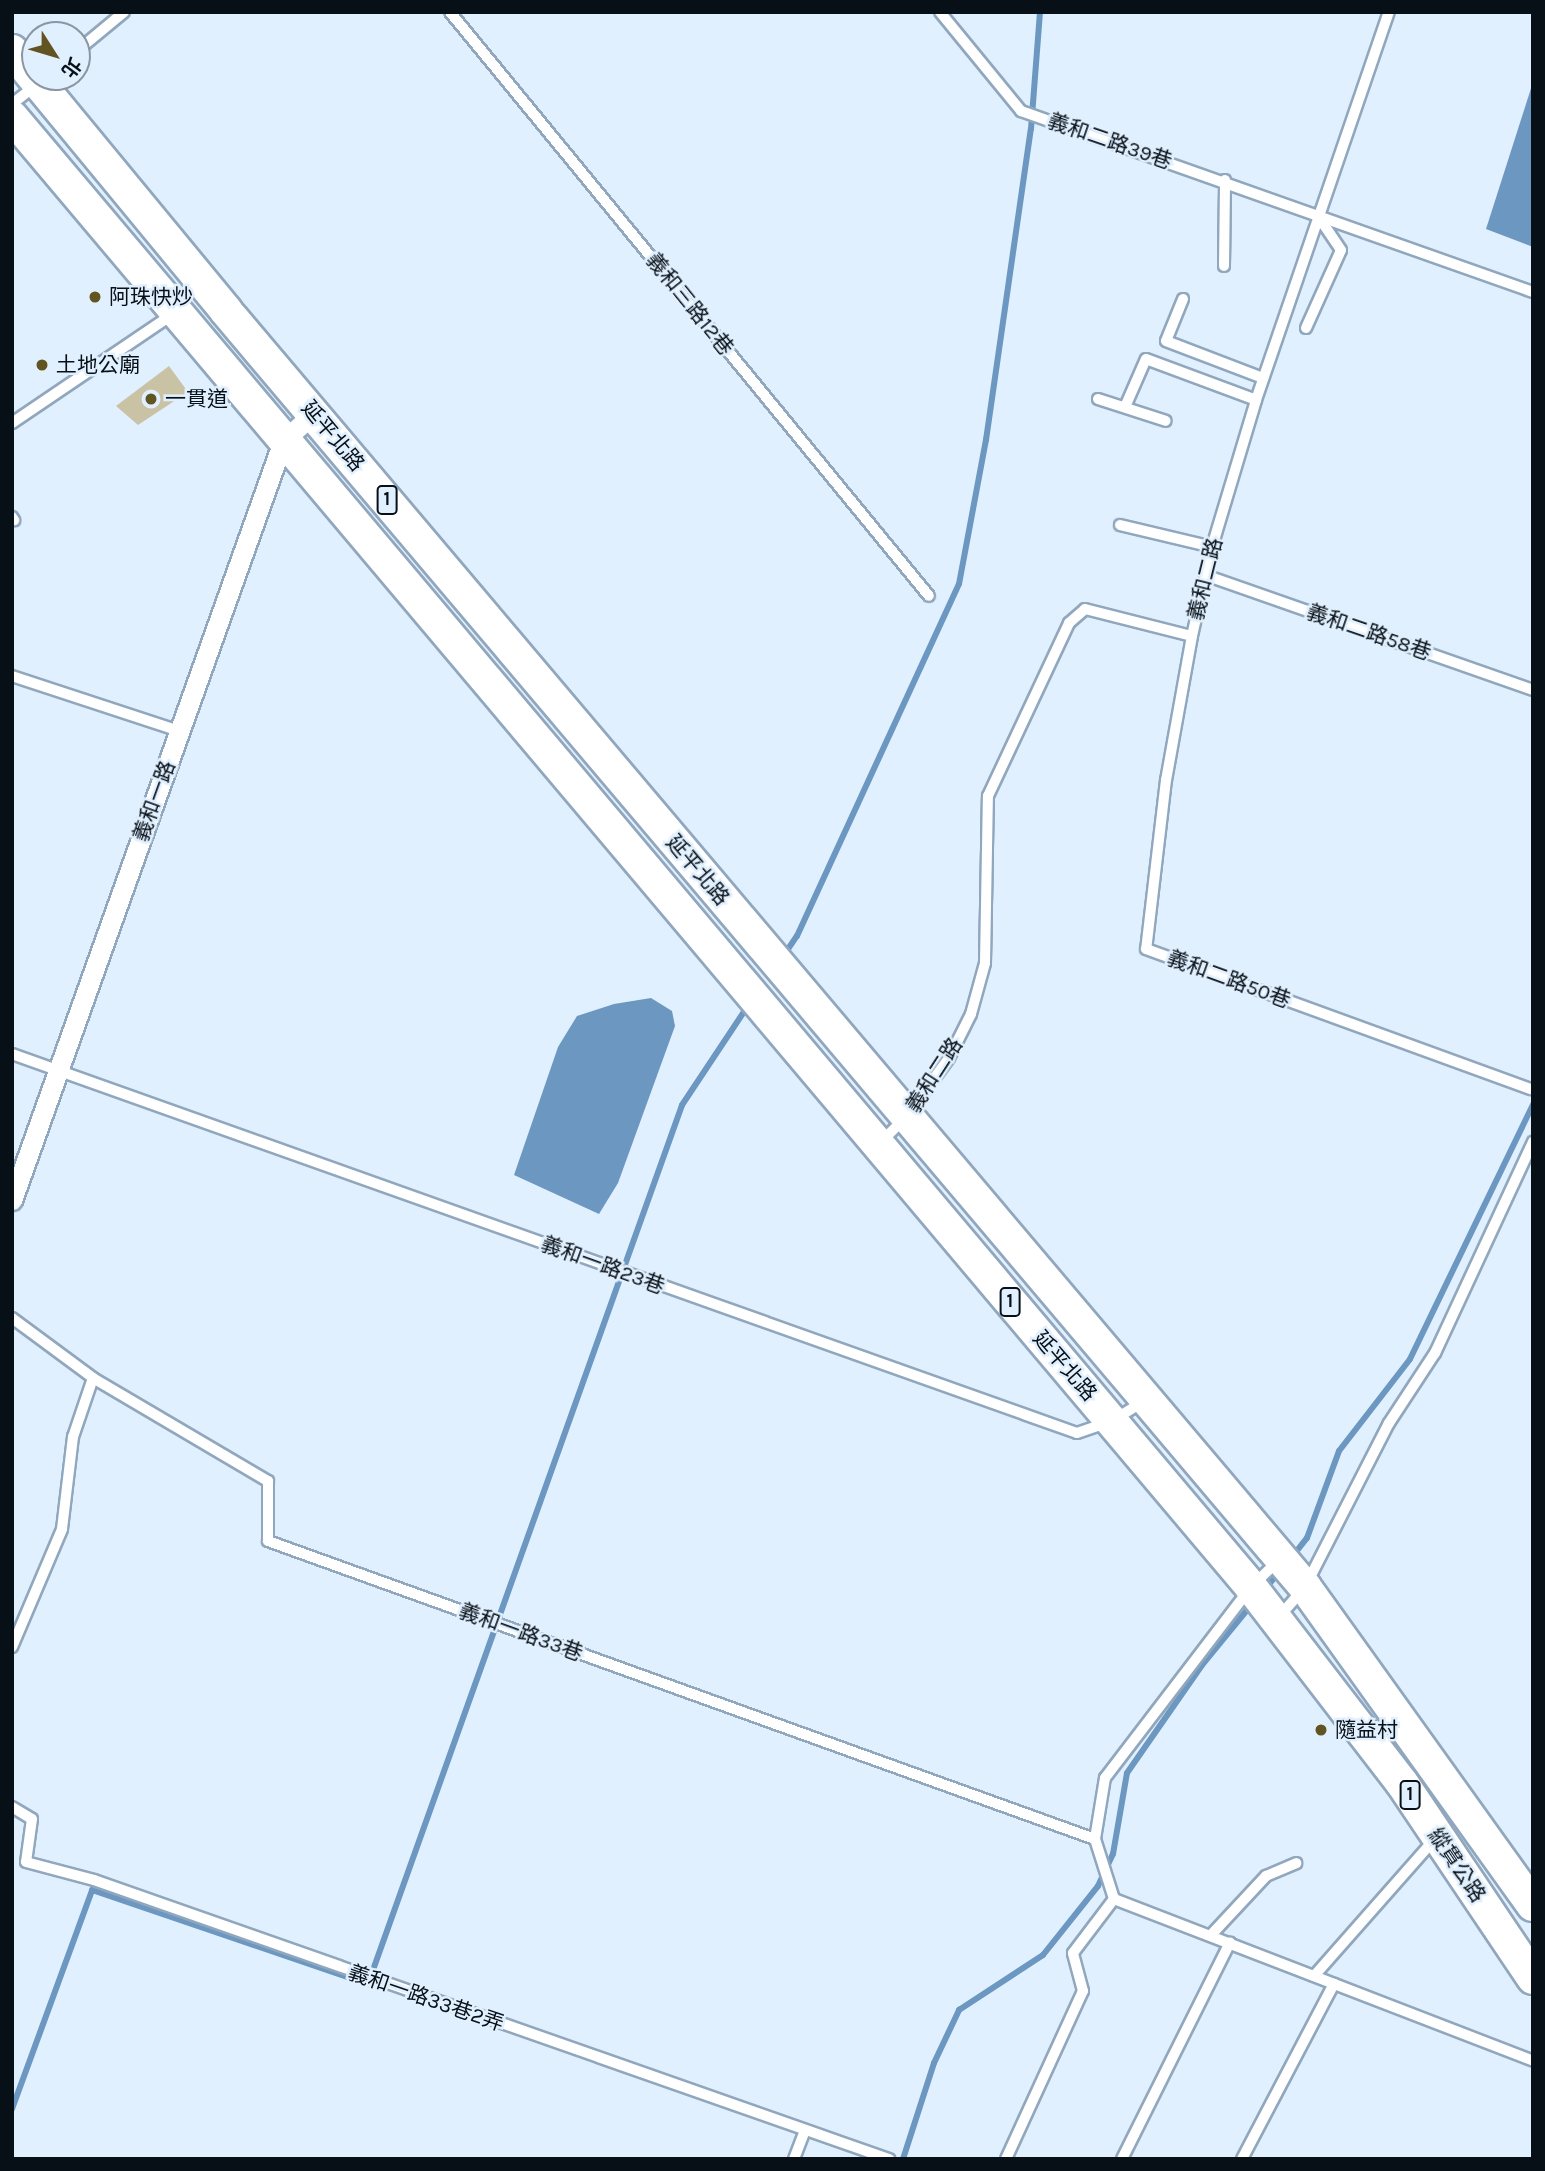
<!DOCTYPE html>
<html>
<head>
<meta charset="utf-8">
<style>
	body { margin:0 }
	#map { position:relative; width:1545px; height:2171px; overflow:hidden; background:#e1f0fe; font-family:Karla,"Noto Sans TC",sans-serif }
	div>[style] { position:absolute }
	[style*='--x'] { left:calc(var(--x)*1px); top:calc(var(--y)*1px); width:calc(var(--w)*1px); rotate:calc(var(--a)*1deg) }
	.water>* { inset:0; background:#6b97c1 }
	.stream>* { height:6px; margin:-3px; padding:0 3px; transform-origin:3px; border-radius:3px; background:#6b97c1 }
	.building>* { inset:0; background:#cac2a4 }
	.roads { filter:drop-shadow(2px 0 #90a7be) drop-shadow(-2px 0 #90a7be) drop-shadow(0 2px #90a7be) drop-shadow(0 -2px #90a7be) }
	.service>* { height:10px; margin:-5px; padding:0 5px; transform-origin:5px; border-radius:5px; background:#fff }
	.minor>* { height:19px; margin:-9.5px; padding:0 9.5px; transform-origin:9.5px; border-radius:9.5px; background:#fff }
	.primary>* { height:32px; margin:-16px; padding:0 16px; transform-origin:16px; border-radius:16px; background:#fff }
	.dots>* { width:19px; height:19px; translate:-50% -50%; box-sizing:border-box; border:4px solid #e1f0fe; border-radius:50% }
	span { translate:-50% -50%; white-space:nowrap; text-align:center; line-height:1.15; -webkit-text-stroke:5px #e1f0fe; paint-order:stroke }
	.shield-label span { padding:2px 5px; background:#e1f0fe; border:2px solid; border-radius:5px; -webkit-text-stroke-width:0 }
	.shield-label { font-size:19px; color:#070f17; font-weight:700 }
	.street-label { font-size:21px; color:#070f17 }
	.poi-label { font-size:21px; color:#070f17 }
	.left { translate:0 -50%; text-align:left }
	.frame { position:absolute; inset:0; border:14px solid #070f17; pointer-events:none }
	.north { position:absolute; left:21px; top:21px; width:70px; height:70px; box-sizing:border-box; background:#e1f0fe; border:2px solid #8a96a2; border-radius:50%; rotate:127deg; font-size:19px; font-weight:700; line-height:28px; text-align:center; color:#070f17 }
	.north::after { content:''; display:block; margin:auto; width:24px; height:32px; background:#625421; clip-path:polygon(50% 0,100% 100%,50% 72%,0 100%) }
</style>
</head>
<body>
<div id="map">
	<div class="water">
		<i style="clip-path:polygon(1533px 82px,1533px 247px,1486px 229px)"></i>
		<i style="clip-path:polygon(651px 998px,672px 1011px,675px 1026px,618px 1183px,599px 1214px,514px 1175px,558px 1047px,577px 1016px,614px 1004px)"></i>
	</div>
	<div class="stream">
		<i style="--x:784;--y:955;--w:23;--a:-56"></i>
		<i style="--x:797;--y:936;--w:387;--a:-65.3"></i>
		<i style="--x:959;--y:584;--w:147;--a:-79.4"></i>
		<i style="--x:986;--y:440;--w:314;--a:-81.8"></i>
		<i style="--x:1031;--y:129;--w:117;--a:-85.6"></i>
		<i style="--x:1292;--y:1557;--w:24;--a:-52"></i>
		<i style="--x:1307;--y:1538;--w:93;--a:-69.8"></i>
		<i style="--x:1339;--y:1451;--w:116;--a:-52.3"></i>
		<i style="--x:1410;--y:1359;--w:283;--a:-64.2"></i>
		<i style="--x:1265;--y:1589;--w:23;--a:-50"></i>
		<i style="--x:12;--y:2109;--w:233;--a:-69.9"></i>
		<i style="--x:92;--y:1890;--w:292;--a:18.8"></i>
		<i style="--x:368;--y:1984;--w:933;--a:-70.34"></i>
		<i style="--x:682;--y:1105;--w:121;--a:-56.4"></i>
		<i style="--x:903;--y:2159;--w:101;--a:-72.1"></i>
		<i style="--x:934;--y:2063;--w:59;--a:-64.7"></i>
		<i style="--x:959;--y:2010;--w:100;--a:-33.2"></i>
		<i style="--x:1043;--y:1955;--w:88;--a:-51.4"></i>
		<i style="--x:1098;--y:1886;--w:35;--a:-65"></i>
		<i style="--x:1113;--y:1854;--w:82;--a:-80.2"></i>
		<i style="--x:1127;--y:1773;--w:131;--a:-55.2"></i>
		<i style="--x:1202;--y:1665;--w:80;--a:-50.6"></i>
	</div>
	<div class="building">
		<i style="clip-path:polygon(169px 366px,188px 392px,138px 425px,116px 406px)"></i>
	</div>
	<div class="roads">
		<div class="service">
			<i style="--x:450;--y:12;--w:755;--a:50.64"></i>
			<i style="--x:940;--y:12;--w:128;--a:50.7"></i>
			<i style="--x:1021;--y:111;--w:543;--a:19.47"></i>
			<i style="--x:77;--y:51;--w:61;--a:-39.7"></i>
			<i style="--x:12;--y:104;--w:31;--a:-38"></i>
			<i style="--x:1224;--y:266;--w:86;--a:-89.3"></i>
			<i style="--x:1183;--y:299;--w:45;--a:112"></i>
			<i style="--x:1166;--y:341;--w:104;--a:20.9"></i>
			<i style="--x:1306;--y:328;--w:85;--a:-65.8"></i>
			<i style="--x:1341;--y:250;--w:40;--a:-124"></i>
			<i style="--x:1098;--y:399;--w:71;--a:17.9"></i>
			<i style="--x:1125;--y:407;--w:52;--a:-66.4"></i>
			<i style="--x:1146;--y:359;--w:117;--a:20.4"></i>
			<i style="--x:12;--y:423;--w:194;--a:-34.1"></i>
			<i style="--x:12;--y:517;--w:4;--a:56"></i>
			<i style="--x:1120;--y:525;--w:95;--a:13.4"></i>
			<i style="--x:1205;--y:575;--w:348;--a:19.3"></i>
			<i style="--x:1192;--y:636;--w:146;--a:100.2"></i>
			<i style="--x:1166;--y:780;--w:170;--a:96.7"></i>
			<i style="--x:1146;--y:949;--w:410;--a:20"></i>
			<i style="--x:12;--y:676;--w:176;--a:18.2"></i>
			<i style="--x:12;--y:1054;--w:1130;--a:19.59"></i>
			<i style="--x:1077;--y:1433;--w:37;--a:-19"></i>
			<i style="--x:1112;--y:1421;--w:36;--a:-32"></i>
			<i style="--x:882;--y:1141;--w:34;--a:-45"></i>
			<i style="--x:906;--y:1117;--w:73;--a:-53.9"></i>
			<i style="--x:949;--y:1058;--w:49;--a:-63.4"></i>
			<i style="--x:971;--y:1014;--w:53;--a:-74.6"></i>
			<i style="--x:985;--y:963;--w:167;--a:-89"></i>
			<i style="--x:988;--y:796;--w:191;--a:-64.9"></i>
			<i style="--x:1069;--y:623;--w:21;--a:-41"></i>
			<i style="--x:1085;--y:609;--w:110;--a:14.2"></i>
			<i style="--x:1192;--y:636;--w:91;--a:-77.3"></i>
			<i style="--x:1212;--y:547;--w:153;--a:-73.3"></i>
			<i style="--x:1256;--y:400;--w:410;--a:-71.1"></i>
			<i style="--x:12;--y:1318;--w:101;--a:36.5"></i>
			<i style="--x:93;--y:1378;--w:203;--a:30.5"></i>
			<i style="--x:268;--y:1481;--w:60;--a:90"></i>
			<i style="--x:268;--y:1541;--w:879;--a:19.82"></i>
			<i style="--x:1095;--y:1839;--w:63;--a:72.4"></i>
			<i style="--x:1114;--y:1899;--w:449;--a:21.1"></i>
			<i style="--x:1278;--y:1618;--w:41;--a:-48.9"></i>
			<i style="--x:1305;--y:1587;--w:184;--a:-62.9"></i>
			<i style="--x:1389;--y:1423;--w:84;--a:-56.7"></i>
			<i style="--x:1435;--y:1353;--w:233;--a:-65.1"></i>
			<i style="--x:12;--y:1647;--w:128;--a:-67"></i>
			<i style="--x:62;--y:1529;--w:93;--a:-83.2"></i>
			<i style="--x:73;--y:1437;--w:62;--a:-71.3"></i>
			<i style="--x:12;--y:1807;--w:23;--a:31"></i>
			<i style="--x:32;--y:1819;--w:43;--a:97.9"></i>
			<i style="--x:26;--y:1862;--w:70;--a:14.8"></i>
			<i style="--x:94;--y:1880;--w:843;--a:19.34"></i>
			<i style="--x:1095;--y:1839;--w:62;--a:-80.7"></i>
			<i style="--x:1105;--y:1778;--w:240;--a:-52.6"></i>
			<i style="--x:1251;--y:1587;--w:37;--a:-44"></i>
			<i style="--x:1211;--y:1935;--w:81;--a:-47"></i>
			<i style="--x:1266;--y:1876;--w:33;--a:-23"></i>
			<i style="--x:1314;--y:1976;--w:181;--a:-48.6"></i>
			<i style="--x:794;--y:2159;--w:31;--a:-69"></i>
			<i style="--x:1006;--y:2159;--w:185;--a:-65.4"></i>
			<i style="--x:1083;--y:1991;--w:39;--a:-105"></i>
			<i style="--x:1073;--y:1953;--w:68;--a:-52.8"></i>
			<i style="--x:1122;--y:2159;--w:242;--a:-63.5"></i>
			<i style="--x:1242;--y:2159;--w:198;--a:-62.3"></i>
		</div>
		<div class="minor">
			<i style="--x:12;--y:1200;--w:806;--a:-70.35"></i>
			<i style="--x:283;--y:441;--w:42;--a:-42.1"></i>
		</div>
		<div class="primary">
			<i style="--x:12;--y:51;--w:337;--a:50.5"></i>
			<i style="--x:226;--y:311;--w:1671;--a:49.78"></i>
			<i style="--x:1305;--y:1587;--w:391;--a:54.4"></i>
			<i style="--x:12;--y:117;--w:1923;--a:49.87"></i>
			<i style="--x:1251;--y:1587;--w:247;--a:52.4"></i>
			<i style="--x:1402;--y:1783;--w:235;--a:56.1"></i>
		</div>
	</div>
	<div class="dots">
		<i style="left:95px;top:297px;background:#625421"></i>
		<i style="left:42px;top:365px;background:#625421"></i>
		<i style="left:151px;top:399px;background:#625421"></i>
		<i style="left:1321px;top:1730px;background:#625421"></i>
	</div>
	<div class="shield-label">
		<span style="left:387px;top:500px">1</span>
		<span style="left:1010px;top:1302px">1</span>
		<span style="left:1410px;top:1795px">1</span>
	</div>
	<div class="street-label">
		<span style="left:1110px;top:141px;rotate:19deg">義和二路39巷</span>
		<span style="left:690px;top:304px;rotate:51deg">義和三路12巷</span>
		<span style="left:333px;top:436px;rotate:50deg">延平北路</span>
		<span style="left:1205px;top:579px;rotate:-76deg">義和二路</span>
		<span style="left:1369px;top:632px;rotate:19deg">義和二路58巷</span>
		<span style="left:154px;top:801px;rotate:-70deg">義和一路</span>
		<span style="left:698px;top:870px;rotate:50deg">延平北路</span>
		<span style="left:1229px;top:979px;rotate:20deg">義和二路50巷</span>
		<span style="left:934px;top:1075px;rotate:-57deg">義和二路</span>
		<span style="left:603px;top:1265px;rotate:20deg">義和一路23巷</span>
		<span style="left:1065px;top:1366px;rotate:49deg">延平北路</span>
		<span style="left:521px;top:1632px;rotate:20deg">義和一路33巷</span>
		<span style="left:1457px;top:1865px;rotate:56deg">縱貫公路</span>
		<span style="left:426px;top:1998px;rotate:19deg">義和一路33巷2弄</span>
	</div>
	<div class="poi-label">
		<span class="left" style="left:109px;top:297px">阿珠快炒</span>
		<span class="left" style="left:56px;top:365px">土地公廟</span>
		<span class="left" style="left:165px;top:399px">一貫道</span>
		<span class="left" style="left:1335px;top:1730px">隨益村</span>
	</div>
	<div class="frame"></div>
	<div class="north">北</div>
</div>
</body>
</html>
